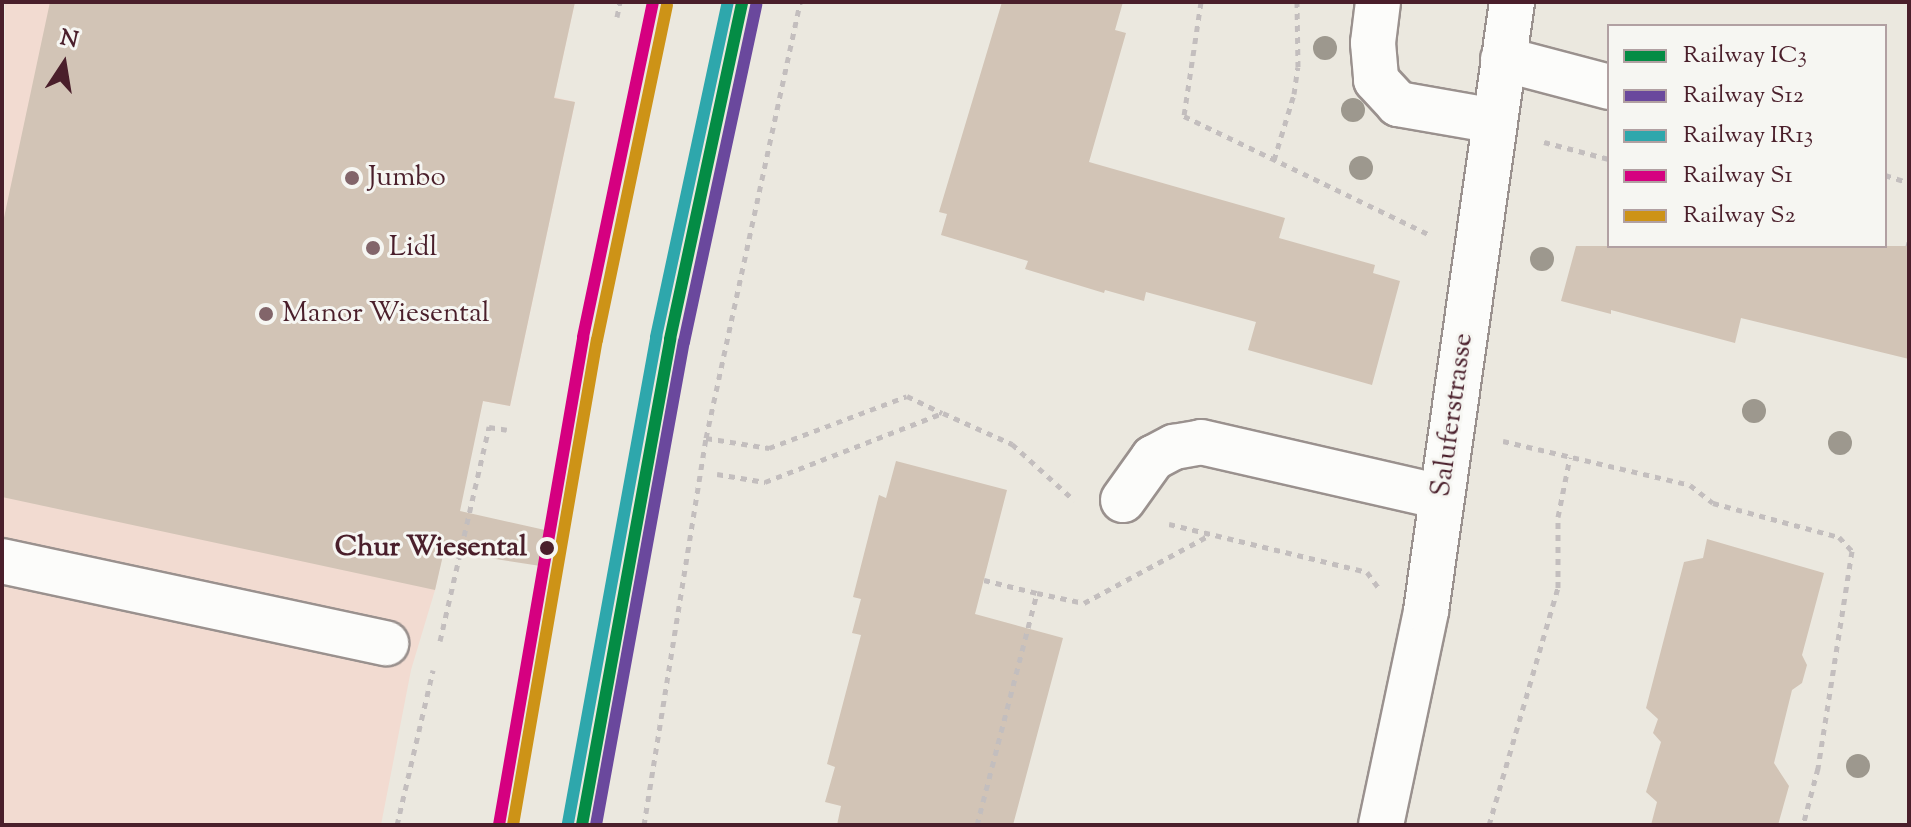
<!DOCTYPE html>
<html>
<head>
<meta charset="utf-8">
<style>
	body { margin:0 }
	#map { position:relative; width:1911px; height:827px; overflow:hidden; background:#ebe8df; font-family:"Sorts Mill Goudy",serif }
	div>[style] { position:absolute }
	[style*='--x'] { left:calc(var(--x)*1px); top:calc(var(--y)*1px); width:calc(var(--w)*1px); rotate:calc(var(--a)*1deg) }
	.built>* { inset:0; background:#f2dbd1 }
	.building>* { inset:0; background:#d2c4b6 }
	.path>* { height:5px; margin-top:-2.5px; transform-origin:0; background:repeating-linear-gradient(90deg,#c3bebe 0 6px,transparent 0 12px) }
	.roads { filter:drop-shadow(2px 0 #9a918e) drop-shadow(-2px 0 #9a918e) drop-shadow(0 2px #9a918e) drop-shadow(0 -2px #9a918e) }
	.minor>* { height:44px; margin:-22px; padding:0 22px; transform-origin:22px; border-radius:22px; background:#fcfcfa }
	.rail-1>* { height:12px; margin:-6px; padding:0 6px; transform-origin:6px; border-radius:6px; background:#048c45 }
	.rail-2>* { height:12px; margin:-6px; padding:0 6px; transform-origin:6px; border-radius:6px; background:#6a489d }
	.rail-3>* { height:12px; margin:-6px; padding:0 6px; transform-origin:6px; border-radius:6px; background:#2ea7ac }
	.rail-4>* { height:12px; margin:-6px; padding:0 6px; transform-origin:6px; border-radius:6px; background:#d50080 }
	.rail-5>* { height:12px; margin:-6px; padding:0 6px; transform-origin:6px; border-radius:6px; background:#cd9317 }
	.trees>* { width:24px; height:24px; margin:-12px; border-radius:50%; background:#9d988e }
	.dots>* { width:22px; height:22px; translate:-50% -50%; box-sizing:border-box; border:4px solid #f6f6f2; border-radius:50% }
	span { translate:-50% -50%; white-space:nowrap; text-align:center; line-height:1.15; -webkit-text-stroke:6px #f6f6f2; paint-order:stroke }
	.poi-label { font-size:28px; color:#4a1f2b }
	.left { translate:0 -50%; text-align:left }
	.street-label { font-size:28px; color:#4a1f2b }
	.stop-label { font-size:28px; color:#4a1f2b; font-weight:700 }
	.right { translate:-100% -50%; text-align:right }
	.frame { position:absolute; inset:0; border:4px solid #4a1f2b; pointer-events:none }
	.legend { position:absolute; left:1607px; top:24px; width:280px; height:224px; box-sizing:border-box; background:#f6f6f2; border:2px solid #b1a0a2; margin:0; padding:10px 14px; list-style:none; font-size:24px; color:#4a1f2b }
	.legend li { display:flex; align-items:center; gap:16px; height:40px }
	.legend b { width:40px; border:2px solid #b1a0a2 }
	.north { position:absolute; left:24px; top:24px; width:80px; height:80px; -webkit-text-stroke:6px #f6f6f2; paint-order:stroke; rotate:12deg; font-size:22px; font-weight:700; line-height:32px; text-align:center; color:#4a1f2b }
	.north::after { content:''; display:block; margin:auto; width:28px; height:36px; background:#4a1f2b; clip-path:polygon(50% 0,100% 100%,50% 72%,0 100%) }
</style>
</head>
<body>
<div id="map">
	<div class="built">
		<i style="clip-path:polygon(5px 2px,575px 2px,554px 97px,575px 102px,510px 406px,483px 401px,476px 432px,469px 431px,435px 590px,411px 670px,381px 825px,2px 825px)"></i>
	</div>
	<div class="building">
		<i style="clip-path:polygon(50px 2px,575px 2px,554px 98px,575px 102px,510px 406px,483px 401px,460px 511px,554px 532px,547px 567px,444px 551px,435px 590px,2px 497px,2px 227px)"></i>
		<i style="clip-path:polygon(1002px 2px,1123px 2px,1115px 30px,1126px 33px,1089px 162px,1285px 218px,1279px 238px,1375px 265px,1373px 273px,1400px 281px,1372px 385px,1248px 350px,1256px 322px,1146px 292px,1144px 301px,1105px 290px,1104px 293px,1025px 269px,1028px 261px,941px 235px,947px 214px,939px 212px)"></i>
		<i style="clip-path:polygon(1576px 246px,1909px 246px,1909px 359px,1741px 318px,1735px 343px,1611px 310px,1611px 314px,1561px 301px)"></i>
		<i style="clip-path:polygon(896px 461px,1007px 490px,975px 614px,1063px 638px,1013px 825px,837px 825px,841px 806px,825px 802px,835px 767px,827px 764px,861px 635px,852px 633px,861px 599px,853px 597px,879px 495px,886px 498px)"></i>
		<i style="clip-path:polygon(1707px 539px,1824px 573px,1802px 655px,1807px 665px,1802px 683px,1792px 690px,1774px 763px,1789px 786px,1778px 825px,1651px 825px,1657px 802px,1646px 792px,1661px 742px,1653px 733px,1658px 719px,1646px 708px,1684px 562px,1703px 558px)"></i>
	</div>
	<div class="path">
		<i style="--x:1201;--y:2;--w:115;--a:98.5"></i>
		<i style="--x:1184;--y:116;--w:271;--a:25.8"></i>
		<i style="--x:617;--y:17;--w:15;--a:-79"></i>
		<i style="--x:1544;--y:142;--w:67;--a:14.7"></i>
		<i style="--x:1274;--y:160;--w:69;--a:-73.1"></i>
		<i style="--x:1294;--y:94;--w:27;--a:-82"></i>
		<i style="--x:1298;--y:67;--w:65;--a:-90.9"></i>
		<i style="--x:1885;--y:175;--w:25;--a:18"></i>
		<i style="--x:1908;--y:246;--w:4;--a:-76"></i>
		<i style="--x:706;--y:438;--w:64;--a:9"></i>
		<i style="--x:769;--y:448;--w:147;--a:-20.6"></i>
		<i style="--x:907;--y:396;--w:39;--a:26"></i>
		<i style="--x:1503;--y:441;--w:192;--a:13.2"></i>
		<i style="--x:1690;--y:485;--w:29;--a:38"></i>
		<i style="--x:1713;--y:503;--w:131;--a:15.1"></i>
		<i style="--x:1839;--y:537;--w:19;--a:47"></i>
		<i style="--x:1852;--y:551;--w:220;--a:98.9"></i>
		<i style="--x:1818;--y:768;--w:59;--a:104.7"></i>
		<i style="--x:717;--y:474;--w:49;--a:9.5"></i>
		<i style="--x:765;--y:482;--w:191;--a:-21.2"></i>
		<i style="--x:943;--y:413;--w:76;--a:24.2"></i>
		<i style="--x:1012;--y:444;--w:84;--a:42.1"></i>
		<i style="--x:1169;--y:524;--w:204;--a:13.6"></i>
		<i style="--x:1367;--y:572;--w:19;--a:54"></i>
		<i style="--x:984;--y:580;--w:55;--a:13.8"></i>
		<i style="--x:440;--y:641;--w:220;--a:-77.1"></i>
		<i style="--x:489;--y:427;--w:18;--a:9"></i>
		<i style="--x:397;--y:825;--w:159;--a:-76.9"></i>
		<i style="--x:644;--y:825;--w:392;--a:-80.9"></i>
		<i style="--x:706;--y:438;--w:446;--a:-77.8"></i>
		<i style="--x:977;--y:825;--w:240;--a:-75.5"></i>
		<i style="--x:1037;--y:593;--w:48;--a:12"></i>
		<i style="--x:1084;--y:603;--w:143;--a:-28.4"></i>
		<i style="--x:1489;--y:825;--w:247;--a:-73.8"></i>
		<i style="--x:1558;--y:588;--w:71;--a:-90"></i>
		<i style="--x:1558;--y:517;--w:61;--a:-78.7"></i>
	</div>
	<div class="roads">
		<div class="minor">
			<i style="--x:1378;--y:2;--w:41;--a:97"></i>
			<i style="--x:1373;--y:43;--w:37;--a:85"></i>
			<i style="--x:1376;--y:80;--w:33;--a:47"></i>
			<i style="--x:1398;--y:104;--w:98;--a:9.9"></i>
			<i style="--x:1503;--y:59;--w:110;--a:14.8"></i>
			<i style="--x:1123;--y:500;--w:52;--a:-54.5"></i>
			<i style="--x:1153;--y:458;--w:24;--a:-28"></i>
			<i style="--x:1174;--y:447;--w:27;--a:-10"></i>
			<i style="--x:1201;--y:442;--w:247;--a:12.9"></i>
			<i style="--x:2;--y:561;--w:393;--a:12.1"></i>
			<i style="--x:1381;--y:825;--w:219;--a:-78.1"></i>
			<i style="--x:1426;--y:611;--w:615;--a:-81.96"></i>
		</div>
	</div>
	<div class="rail-1">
		<i style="--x:582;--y:825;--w:494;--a:-79.7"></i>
		<i style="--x:670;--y:339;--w:345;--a:-77.9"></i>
	</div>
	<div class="rail-2">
		<i style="--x:596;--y:825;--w:491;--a:-79.7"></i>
		<i style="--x:684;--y:342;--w:345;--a:-77.9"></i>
	</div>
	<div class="rail-3">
		<i style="--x:568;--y:823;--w:494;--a:-79.7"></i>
		<i style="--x:656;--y:337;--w:343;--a:-77.9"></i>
	</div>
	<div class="rail-4">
		<i style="--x:499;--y:825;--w:495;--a:-80.2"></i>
		<i style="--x:583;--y:337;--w:342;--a:-78.2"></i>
	</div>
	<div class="rail-5">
		<i style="--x:513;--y:825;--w:492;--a:-80.2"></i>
		<i style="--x:597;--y:340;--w:342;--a:-78.2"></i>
	</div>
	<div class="trees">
		<i style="left:1325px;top:48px"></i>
		<i style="left:1353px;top:110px"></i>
		<i style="left:1361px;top:168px"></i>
		<i style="left:1542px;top:259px"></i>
		<i style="left:1754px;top:411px"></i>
		<i style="left:1840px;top:443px"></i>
		<i style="left:1858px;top:766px"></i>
	</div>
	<div class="dots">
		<i style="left:352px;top:178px;background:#82656a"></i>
		<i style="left:373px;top:248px;background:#82656a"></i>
		<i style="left:266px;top:314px;background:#82656a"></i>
		<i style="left:547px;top:548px;background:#4a1f2b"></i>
	</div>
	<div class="poi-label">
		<span class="left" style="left:368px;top:178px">Jumbo</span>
		<span class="left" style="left:389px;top:248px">Lidl</span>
		<span class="left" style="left:282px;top:314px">Manor Wiesental</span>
	</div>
	<div class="street-label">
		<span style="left:1453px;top:415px;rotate:-82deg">Saluferstrasse</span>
	</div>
	<div class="stop-label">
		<span class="right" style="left:527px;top:548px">Chur Wiesental</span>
	</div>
	<div class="frame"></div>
	<ul class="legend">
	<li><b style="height:10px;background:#048c45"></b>Railway IC3</li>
	<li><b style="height:10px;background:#6a489d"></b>Railway S12</li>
	<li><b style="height:10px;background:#2ea7ac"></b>Railway IR13</li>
	<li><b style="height:10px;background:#d50080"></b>Railway S1</li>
	<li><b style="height:10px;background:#cd9317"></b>Railway S2</li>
	</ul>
	<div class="north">N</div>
</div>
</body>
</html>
